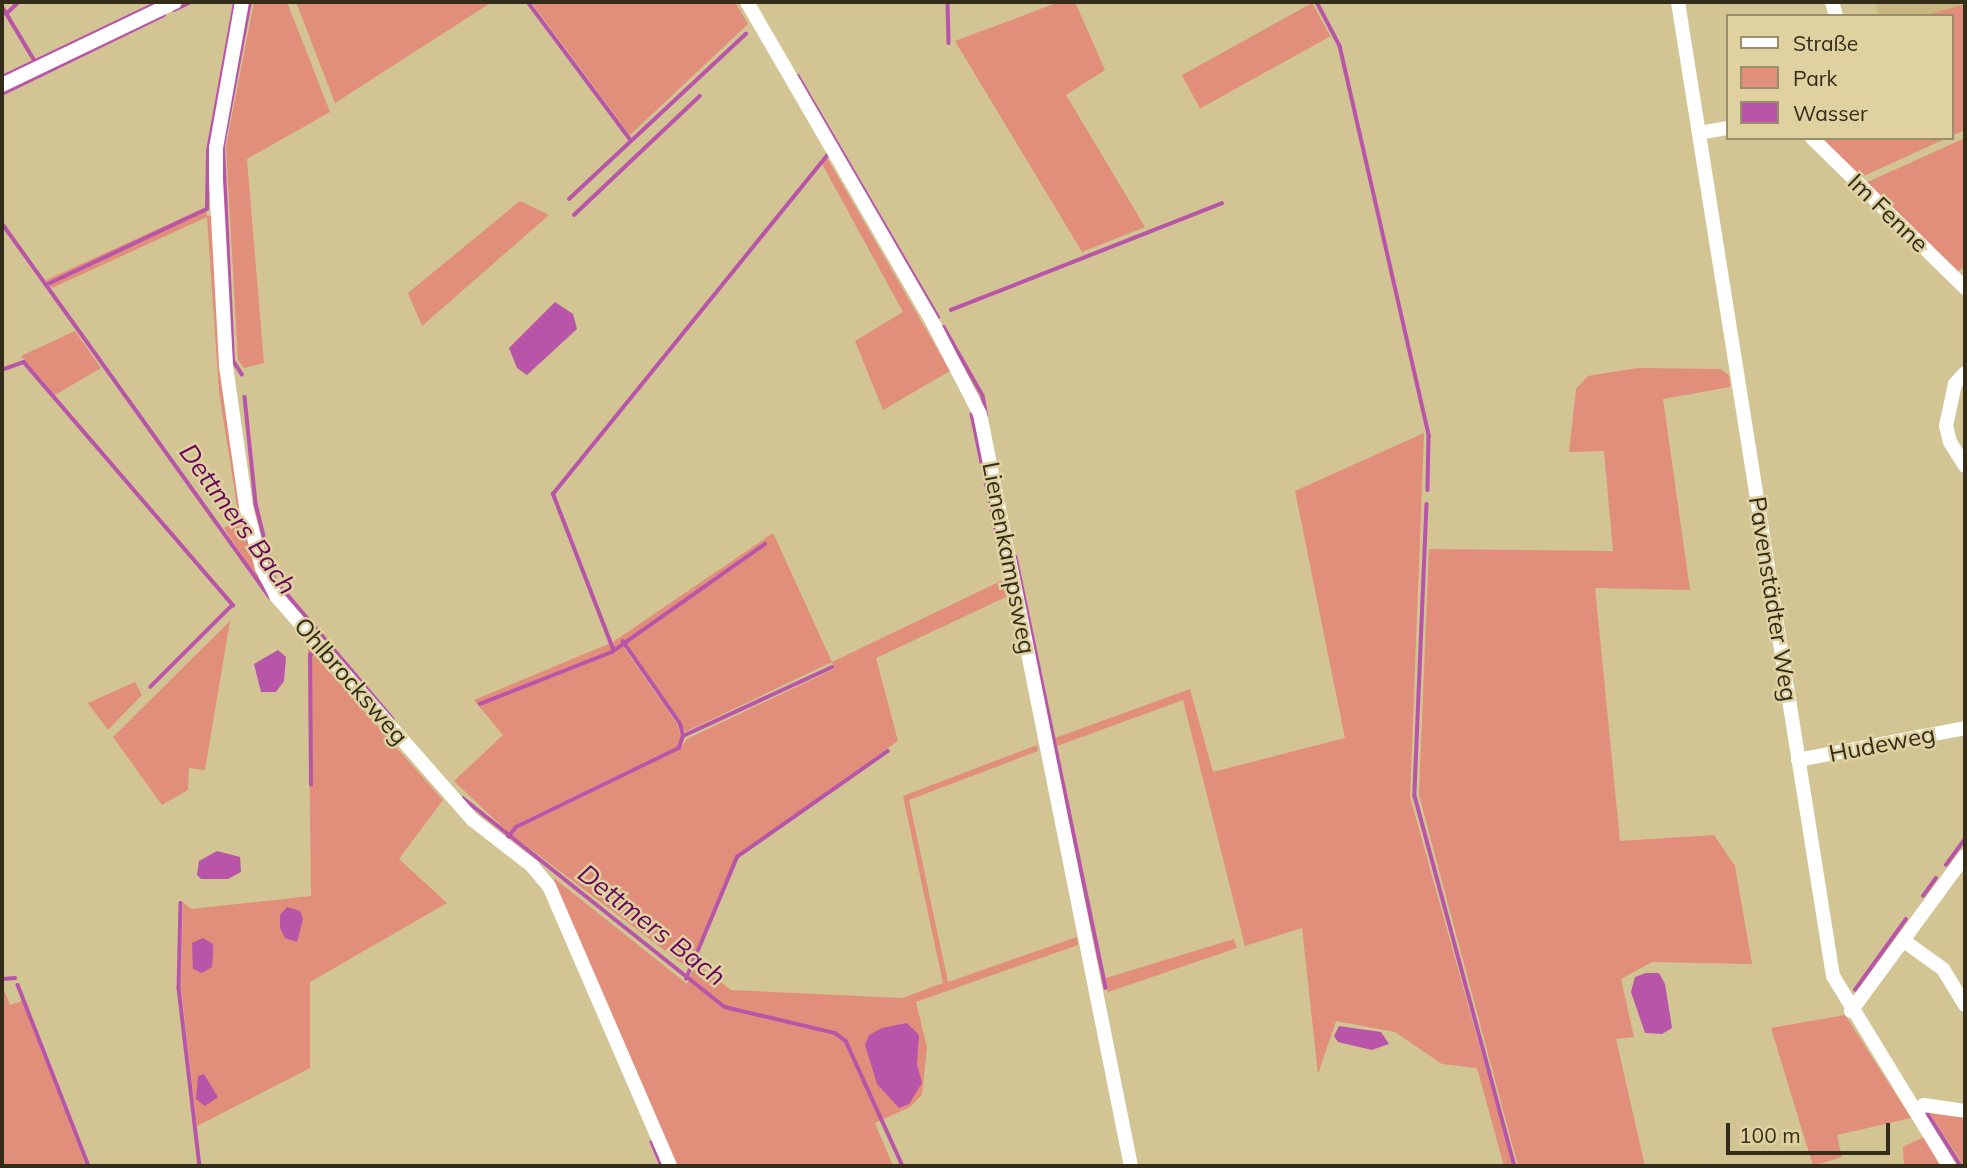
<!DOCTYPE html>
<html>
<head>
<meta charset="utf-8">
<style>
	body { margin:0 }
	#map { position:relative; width:1967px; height:1168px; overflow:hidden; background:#d2c493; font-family:Mulish,sans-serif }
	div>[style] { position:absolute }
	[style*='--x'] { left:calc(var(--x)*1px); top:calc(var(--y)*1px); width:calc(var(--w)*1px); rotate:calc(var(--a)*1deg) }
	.built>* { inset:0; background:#c8b77f }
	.green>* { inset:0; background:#e18e7b; transform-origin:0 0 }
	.water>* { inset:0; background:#b855a9 }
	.stream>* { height:3.5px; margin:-1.75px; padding:0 1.75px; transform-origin:1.75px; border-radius:1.75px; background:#b855a9 }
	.minor>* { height:14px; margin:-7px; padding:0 7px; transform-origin:7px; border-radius:7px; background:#fff }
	span { translate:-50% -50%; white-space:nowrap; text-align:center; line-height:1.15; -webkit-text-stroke:5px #dfd1a0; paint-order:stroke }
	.street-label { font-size:24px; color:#322c19 }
	.water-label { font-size:26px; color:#68065d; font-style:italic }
	.frame { position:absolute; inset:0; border:4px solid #322c19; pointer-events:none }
	.legend { position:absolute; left:1726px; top:14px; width:228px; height:126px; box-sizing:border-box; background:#dfd1a0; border:2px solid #9a8f6a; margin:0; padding:9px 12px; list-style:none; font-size:21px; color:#322c19 }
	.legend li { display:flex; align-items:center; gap:14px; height:35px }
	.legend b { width:35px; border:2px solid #9a8f6a }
	.scale { position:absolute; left:1726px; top:1123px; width:164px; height:32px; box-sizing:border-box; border:4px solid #322c19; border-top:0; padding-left:9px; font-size:21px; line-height:24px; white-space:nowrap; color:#322c19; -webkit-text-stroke:5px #dfd1a0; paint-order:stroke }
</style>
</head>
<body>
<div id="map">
	<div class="built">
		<i style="clip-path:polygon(1875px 2px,1959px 2px,1960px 6px,1923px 16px,1879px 16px)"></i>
	</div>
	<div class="green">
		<i style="clip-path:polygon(254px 2px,287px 2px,330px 112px,247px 159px,264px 363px,244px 368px,238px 360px,226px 146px)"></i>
		<i style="clip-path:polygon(296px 2px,492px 2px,335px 103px)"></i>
		<i style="clip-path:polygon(531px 2px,735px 2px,748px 24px,630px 135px)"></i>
		<i style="clip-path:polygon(1059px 2px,1075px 2px,1105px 70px,1066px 95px,1145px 227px,1082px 252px,955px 41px)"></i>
		<i style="left:1312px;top:3px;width:38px;height:149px;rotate:61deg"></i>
		<i style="clip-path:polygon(1965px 4px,1965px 130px,1951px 136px,1951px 16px,1923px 16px)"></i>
		<i style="clip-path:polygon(1814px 138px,1947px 138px,1857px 179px)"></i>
		<i style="clip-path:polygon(1965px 138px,1965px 267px,1954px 273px,1861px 185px)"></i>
		<i style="clip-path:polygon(826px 156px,950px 371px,883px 410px,855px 341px,903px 312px,821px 162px)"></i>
		<i style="clip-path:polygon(520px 201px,549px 215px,422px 326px,408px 293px)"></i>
		<i style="clip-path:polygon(206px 207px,207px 216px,214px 215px,223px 366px,262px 576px,258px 579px,224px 528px,239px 519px,219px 392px,207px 217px,52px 288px,46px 280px)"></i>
		<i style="clip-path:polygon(75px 331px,101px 368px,55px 395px,21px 356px)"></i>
		<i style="clip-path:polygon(1638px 368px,1721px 369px,1729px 376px,1730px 387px,1663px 399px,1690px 590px,1595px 588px,1620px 841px,1714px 835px,1735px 866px,1752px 964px,1652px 962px,1621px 979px,1634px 1037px,1616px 1039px,1645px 1166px,1518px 1166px,1419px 795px,1429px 549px,1613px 551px,1604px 451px,1569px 452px,1576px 389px,1588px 376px)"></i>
		<i style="clip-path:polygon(1424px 433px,1410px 797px,1513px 1166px,1504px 1166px,1477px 1068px,1442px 1064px,1395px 1032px,1336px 1021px,1318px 1074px,1302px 928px,1245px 946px,1183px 700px,1057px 746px,1055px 738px,1190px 689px,1213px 772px,1345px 738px,1295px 491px)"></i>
		<i style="clip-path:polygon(773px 533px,832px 662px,1003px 580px,1006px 597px,876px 658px,898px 741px,735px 857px,688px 968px,512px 835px,518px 828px,680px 749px,687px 739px,834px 669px,832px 662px,685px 732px,627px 645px,624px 648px,677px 724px,681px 736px,678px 746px,515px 825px,509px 833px,454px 781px,503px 735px,474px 700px,613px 642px)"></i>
		<i style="clip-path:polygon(230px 621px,205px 770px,189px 768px,188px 790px,162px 805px,113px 737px)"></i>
		<i style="clip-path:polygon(308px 648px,443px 800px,399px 859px,447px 903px,310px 982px,310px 1068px,197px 1126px,181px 987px,183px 902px,191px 909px,311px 896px)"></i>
		<i style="clip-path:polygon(135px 682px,142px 695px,108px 730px,88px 703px)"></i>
		<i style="clip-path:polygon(1037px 745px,1038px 751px,909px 800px,948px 982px,1077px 937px,1078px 945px,916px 1002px,927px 1047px,922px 1095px,910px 1107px,875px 1123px,893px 1166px,677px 1166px,553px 882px,555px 879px,687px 984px,696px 963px,731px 990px,902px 998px,943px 983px,903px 796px)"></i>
		<i style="clip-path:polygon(1234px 939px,1237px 948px,1108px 992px,1106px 978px)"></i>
		<i style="clip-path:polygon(4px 990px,10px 1005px,22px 1001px,86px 1166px,2px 1166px)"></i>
		<i style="clip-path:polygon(1845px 1015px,1911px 1118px,1837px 1135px,1842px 1157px,1813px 1166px,1771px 1028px)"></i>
		<i style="clip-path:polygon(1928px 1110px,1965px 1117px,1965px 1166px,1964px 1166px)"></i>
		<i style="clip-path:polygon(1924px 1137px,1941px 1166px,1904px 1166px,1903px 1147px)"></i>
	</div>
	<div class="water">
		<i style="clip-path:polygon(555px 302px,573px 314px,577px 329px,527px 375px,517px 368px,509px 348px)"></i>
		<i style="clip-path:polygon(278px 650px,286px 657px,284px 681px,276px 692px,261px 692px,254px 664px)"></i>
		<i style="clip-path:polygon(217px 851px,240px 857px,241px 872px,228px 879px,201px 879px,197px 875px,199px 861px)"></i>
		<i style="clip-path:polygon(287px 907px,300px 911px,303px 919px,297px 942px,285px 938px,280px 928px,280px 915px)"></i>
		<i style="clip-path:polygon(203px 938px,213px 944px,213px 953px,212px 967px,202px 973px,193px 969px,192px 943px)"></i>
		<i style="clip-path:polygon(1646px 973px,1659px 973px,1665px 984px,1672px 1028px,1662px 1034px,1645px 1033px,1631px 992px,1635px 977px)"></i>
		<i style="clip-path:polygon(907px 1023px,919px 1035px,917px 1064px,922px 1083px,909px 1104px,899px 1108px,877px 1084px,865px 1045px,869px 1035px,882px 1028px)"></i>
		<i style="clip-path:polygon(1339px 1026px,1381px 1032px,1389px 1044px,1372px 1050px,1338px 1042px,1334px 1036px)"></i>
		<i style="clip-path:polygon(204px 1074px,218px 1097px,205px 1106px,196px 1099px,198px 1076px)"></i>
	</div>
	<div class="stream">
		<i style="--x:528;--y:2;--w:172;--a:53.3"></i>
		<i style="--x:948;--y:2;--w:41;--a:88.6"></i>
		<i style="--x:1317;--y:2;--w:50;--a:62.4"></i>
		<i style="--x:1340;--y:46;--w:400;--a:77.1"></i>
		<i style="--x:1429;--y:436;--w:54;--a:91.1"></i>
		<i style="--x:2;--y:6;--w:64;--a:59"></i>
		<i style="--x:174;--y:10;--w:19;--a:-25"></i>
		<i style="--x:6;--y:14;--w:18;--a:-43"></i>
		<i style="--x:798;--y:76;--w:279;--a:59.8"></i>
		<i style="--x:2;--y:77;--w:174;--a:-25.5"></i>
		<i style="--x:2;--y:94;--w:180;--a:-26"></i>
		<i style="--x:569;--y:199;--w:242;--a:-43"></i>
		<i style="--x:574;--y:215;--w:173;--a:-43.4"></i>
		<i style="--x:2;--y:223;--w:460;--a:54.4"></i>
		<i style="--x:46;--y:285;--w:178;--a:-25.3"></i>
		<i style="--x:207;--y:209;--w:58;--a:-89"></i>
		<i style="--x:208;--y:151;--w:151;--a:-79.7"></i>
		<i style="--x:951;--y:310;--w:291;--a:-21.5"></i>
		<i style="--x:944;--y:327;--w:79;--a:60.5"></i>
		<i style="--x:983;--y:396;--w:20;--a:79"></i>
		<i style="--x:2;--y:370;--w:23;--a:-20"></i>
		<i style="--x:24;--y:362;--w:321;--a:49.3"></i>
		<i style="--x:233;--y:605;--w:116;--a:135"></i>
		<i style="--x:242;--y:375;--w:17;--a:-123"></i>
		<i style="--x:233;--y:361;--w:215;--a:-92.7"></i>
		<i style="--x:223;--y:146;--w:147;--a:-79.4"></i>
		<i style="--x:245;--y:397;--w:108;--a:84.1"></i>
		<i style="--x:256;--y:504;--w:78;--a:76"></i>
		<i style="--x:275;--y:580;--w:182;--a:49.7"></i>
		<i style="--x:972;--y:414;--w:125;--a:78.4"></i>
		<i style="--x:1427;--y:504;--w:292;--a:92.4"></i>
		<i style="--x:1415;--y:796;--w:383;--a:74.9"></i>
		<i style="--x:1016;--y:557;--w:440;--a:78.2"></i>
		<i style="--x:613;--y:649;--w:166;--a:-111.2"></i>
		<i style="--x:553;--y:494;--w:437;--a:-51"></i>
		<i style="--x:480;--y:704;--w:142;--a:-21.5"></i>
		<i style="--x:612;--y:652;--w:187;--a:-35.2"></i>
		<i style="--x:683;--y:736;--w:164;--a:-24.8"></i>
		<i style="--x:311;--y:785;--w:130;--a:-90.4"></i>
		<i style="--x:310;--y:655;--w:6;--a:-39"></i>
		<i style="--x:463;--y:798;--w:335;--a:38.6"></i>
		<i style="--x:725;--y:1007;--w:113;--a:13.3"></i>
		<i style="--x:835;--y:1033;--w:14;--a:36"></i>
		<i style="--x:846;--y:1041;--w:137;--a:65.5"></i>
		<i style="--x:508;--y:837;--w:13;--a:-51"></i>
		<i style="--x:516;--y:827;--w:181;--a:-25.9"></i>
		<i style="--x:679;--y:748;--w:13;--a:-72"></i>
		<i style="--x:683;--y:736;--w:12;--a:-104"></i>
		<i style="--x:680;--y:724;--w:100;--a:-124.8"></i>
		<i style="--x:1946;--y:865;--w:32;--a:-54"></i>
		<i style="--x:1923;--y:896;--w:22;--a:-54"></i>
		<i style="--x:181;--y:903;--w:85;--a:91.3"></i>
		<i style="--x:179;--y:988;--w:179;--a:83.3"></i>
		<i style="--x:2;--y:979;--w:13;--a:-4"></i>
		<i style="--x:686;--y:979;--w:132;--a:-67.3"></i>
		<i style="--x:737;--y:857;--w:184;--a:-35.1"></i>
		<i style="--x:18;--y:985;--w:194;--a:68.6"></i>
		<i style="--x:1855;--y:990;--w:87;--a:-54.3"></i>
		<i style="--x:1928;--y:1114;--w:62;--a:57.6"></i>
		<i style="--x:652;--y:1142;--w:26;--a:67"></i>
	</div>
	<div class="minor">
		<i style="--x:242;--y:2;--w:148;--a:100.1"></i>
		<i style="--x:216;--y:148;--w:32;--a:90"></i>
		<i style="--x:216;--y:180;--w:186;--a:86.9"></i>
		<i style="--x:226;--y:366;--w:142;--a:81.9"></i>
		<i style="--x:246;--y:507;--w:63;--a:75.3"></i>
		<i style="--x:262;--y:568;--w:31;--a:63"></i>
		<i style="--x:276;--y:596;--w:298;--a:48.7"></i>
		<i style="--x:473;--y:820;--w:75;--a:37.9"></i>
		<i style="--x:532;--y:866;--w:26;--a:50"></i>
		<i style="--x:549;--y:886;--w:305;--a:66.6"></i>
		<i style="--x:747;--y:2;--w:373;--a:59.9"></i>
		<i style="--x:934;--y:325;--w:100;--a:62.7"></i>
		<i style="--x:980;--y:414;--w:767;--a:78.65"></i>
		<i style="--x:1678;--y:2;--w:986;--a:80.96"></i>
		<i style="--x:1833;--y:976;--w:223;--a:58.6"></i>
		<i style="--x:1832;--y:2;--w:15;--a:74"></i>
		<i style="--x:2;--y:85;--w:192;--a:-25.6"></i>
		<i style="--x:1699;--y:133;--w:28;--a:-10"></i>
		<i style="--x:1812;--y:138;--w:214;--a:44.4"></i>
		<i style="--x:1965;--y:373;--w:15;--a:132"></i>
		<i style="--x:1955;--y:384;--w:43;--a:102.1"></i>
		<i style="--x:1946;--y:426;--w:16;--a:76"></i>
		<i style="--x:1950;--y:442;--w:28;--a:58"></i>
		<i style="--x:1798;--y:760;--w:170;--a:-10.8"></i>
		<i style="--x:1904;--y:941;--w:48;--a:35.7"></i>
		<i style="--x:1943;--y:969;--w:42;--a:58.6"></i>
		<i style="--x:1851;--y:1011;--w:192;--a:-53.7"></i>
		<i style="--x:1915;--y:1110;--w:10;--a:-29"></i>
		<i style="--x:1924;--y:1105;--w:41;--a:8.3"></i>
	</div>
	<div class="street-label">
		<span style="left:1888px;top:213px;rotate:44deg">Im Fenne</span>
		<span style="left:1009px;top:558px;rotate:79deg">Lienenkampsweg</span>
		<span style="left:1773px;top:599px;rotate:81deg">Pavenstädter Weg</span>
		<span style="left:351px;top:681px;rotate:49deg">Ohlbrocksweg</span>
		<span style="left:1882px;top:744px;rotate:-11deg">Hudeweg</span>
	</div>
	<div class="water-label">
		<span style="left:238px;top:519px;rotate:54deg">Dettmers Bach</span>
		<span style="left:652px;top:925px;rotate:38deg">Dettmers Bach</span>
	</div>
	<div class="frame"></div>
	<ul class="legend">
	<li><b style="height:9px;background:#fff"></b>Straße</li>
	<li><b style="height:19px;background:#e18e7b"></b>Park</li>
	<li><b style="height:19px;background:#b855a9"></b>Wasser</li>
	</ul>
	<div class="scale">100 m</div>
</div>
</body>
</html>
